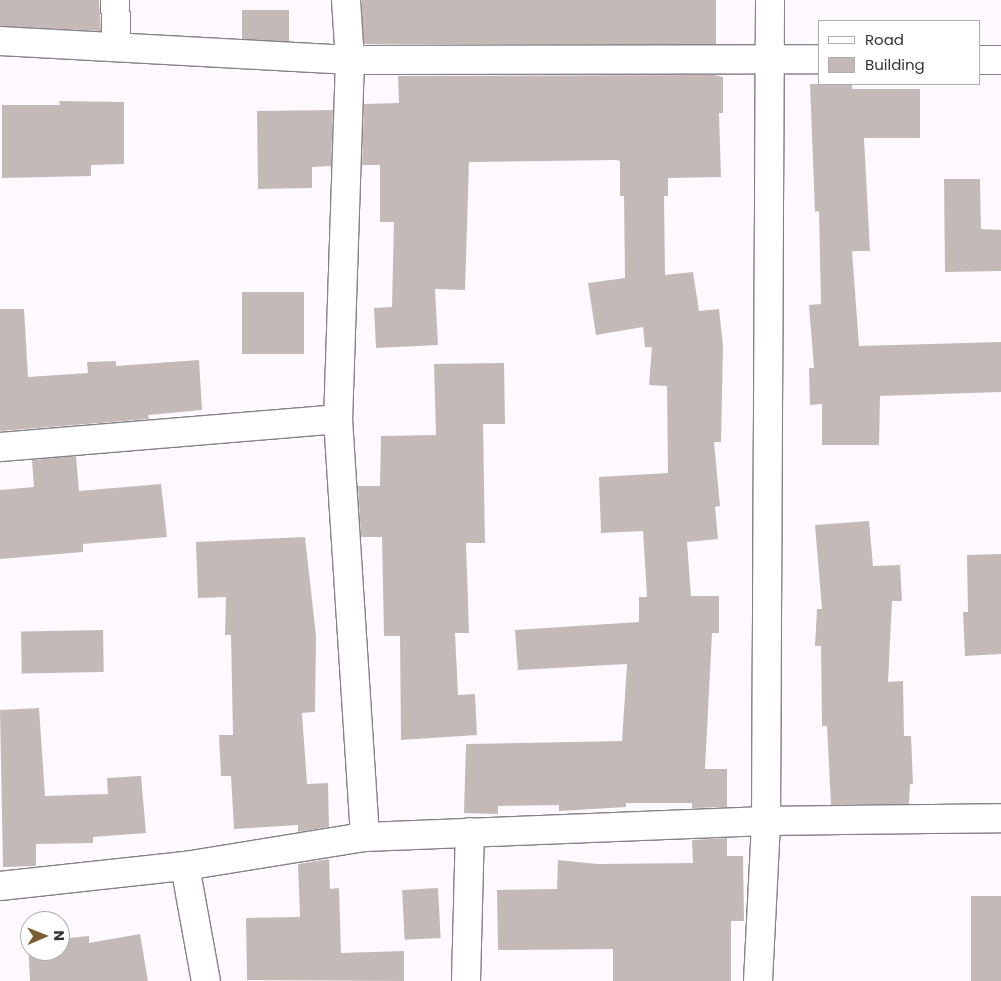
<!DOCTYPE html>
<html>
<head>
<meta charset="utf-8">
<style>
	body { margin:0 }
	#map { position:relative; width:1001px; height:981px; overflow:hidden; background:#fdf9ff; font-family:Poppins,sans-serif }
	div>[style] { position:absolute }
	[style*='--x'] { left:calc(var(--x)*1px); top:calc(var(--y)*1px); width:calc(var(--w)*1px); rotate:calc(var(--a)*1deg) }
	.building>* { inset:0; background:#c3bab8; transform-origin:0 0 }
	.roads { filter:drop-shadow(1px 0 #868188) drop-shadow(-1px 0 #868188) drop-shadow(0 1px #868188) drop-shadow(0 -1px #868188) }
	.street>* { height:28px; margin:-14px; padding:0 14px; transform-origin:14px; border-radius:14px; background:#fff }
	span { translate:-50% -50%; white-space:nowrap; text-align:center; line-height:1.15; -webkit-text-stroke:4px #fff; paint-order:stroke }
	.legend { position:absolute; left:818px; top:20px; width:162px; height:65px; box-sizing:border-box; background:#fff; border:1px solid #aeadaf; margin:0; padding:6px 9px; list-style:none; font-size:15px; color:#353336 }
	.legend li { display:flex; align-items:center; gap:10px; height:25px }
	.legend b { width:25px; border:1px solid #aeadaf }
	.north { position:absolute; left:20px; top:911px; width:50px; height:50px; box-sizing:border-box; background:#fff; border:1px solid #aeadaf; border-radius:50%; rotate:89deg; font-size:14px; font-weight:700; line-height:20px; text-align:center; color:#353336 }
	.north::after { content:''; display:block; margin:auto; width:18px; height:22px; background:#795c30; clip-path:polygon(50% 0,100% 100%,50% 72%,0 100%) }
</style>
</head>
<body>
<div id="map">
	<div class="building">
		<i style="clip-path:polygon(0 0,99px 0,101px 31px,0 26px)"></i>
		<i style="left:362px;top:0;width:354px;height:44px"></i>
		<i style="left:289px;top:10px;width:31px;height:47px;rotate:90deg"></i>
		<i style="clip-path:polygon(714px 75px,723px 77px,723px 113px,719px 113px,721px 177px,668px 178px,668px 196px,664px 196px,665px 275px,693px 272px,699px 311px,719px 309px,723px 346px,721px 442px,714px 442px,720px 506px,715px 507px,718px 539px,687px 542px,691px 596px,719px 596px,719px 633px,712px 633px,705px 769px,727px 769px,727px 807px,692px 808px,692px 803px,626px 803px,626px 807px,559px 811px,559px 805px,498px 806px,498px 814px,464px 813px,466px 744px,622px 741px,627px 664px,518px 670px,515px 630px,639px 622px,639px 597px,647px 597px,643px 531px,601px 533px,599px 477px,668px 473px,667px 386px,649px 385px,652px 347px,645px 347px,643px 327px,596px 335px,588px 283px,625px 278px,624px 196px,620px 196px,620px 161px,616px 160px,469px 162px,465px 290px,435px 289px,438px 345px,376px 348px,374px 308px,392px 307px,394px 222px,380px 222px,380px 165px,362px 165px,364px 104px,399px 103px,398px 76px)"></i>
		<i style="clip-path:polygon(810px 84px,852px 84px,852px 89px,920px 89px,920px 138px,864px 138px,870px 251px,852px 251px,859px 346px,1001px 342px,1001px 392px,880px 396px,879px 445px,822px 445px,822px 404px,810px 405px,809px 368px,814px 368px,809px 305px,821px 304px,819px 211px,815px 212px)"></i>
		<i style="clip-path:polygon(59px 101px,124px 102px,124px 164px,91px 165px,91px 176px,2px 178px,2px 105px,60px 105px)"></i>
		<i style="clip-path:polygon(333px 110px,331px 166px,312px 167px,312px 188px,258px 189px,257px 111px)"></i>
		<i style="clip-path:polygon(944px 179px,980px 179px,981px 229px,1001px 230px,1001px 271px,945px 272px)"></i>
		<i style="left:242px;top:292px;width:62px;height:62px"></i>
		<i style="clip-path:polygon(0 309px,24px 309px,28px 377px,88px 373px,87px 362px,116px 361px,116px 366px,199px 360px,202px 410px,148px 415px,149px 419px,0 431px)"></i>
		<i style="clip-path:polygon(504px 363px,505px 424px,483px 424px,485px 543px,466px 543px,469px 633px,455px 633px,458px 695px,475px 694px,477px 735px,401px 740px,400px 636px,384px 636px,382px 537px,361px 537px,358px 486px,380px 486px,381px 436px,436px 435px,434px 364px)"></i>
		<i style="clip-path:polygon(76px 456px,79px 491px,161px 484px,167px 537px,83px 544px,83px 552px,0 559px,0 490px,34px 487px,32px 460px)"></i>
		<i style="clip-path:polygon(869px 521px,873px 566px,900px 565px,902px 601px,892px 601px,888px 682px,903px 681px,904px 736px,911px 736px,913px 784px,910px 784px,909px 804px,831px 805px,827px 726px,822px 726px,821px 646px,815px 646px,817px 609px,822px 609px,815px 525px)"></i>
		<i style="clip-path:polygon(305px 537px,316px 636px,315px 712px,302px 713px,307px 784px,328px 783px,329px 827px,298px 832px,298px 825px,234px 829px,231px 776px,221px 776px,219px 735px,233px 735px,231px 635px,225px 635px,226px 597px,198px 598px,196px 542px)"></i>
		<i style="clip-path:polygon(1001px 554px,1001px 654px,965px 656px,963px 612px,968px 612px,967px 555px)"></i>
		<i style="left:103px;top:630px;width:42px;height:82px;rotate:89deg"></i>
		<i style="clip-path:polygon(39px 708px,45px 796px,108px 794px,107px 778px,141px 776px,146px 833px,93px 837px,93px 843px,36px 844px,36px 866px,3px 867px,0 710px)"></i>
		<i style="clip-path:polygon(727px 838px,727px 856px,743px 856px,744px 921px,731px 921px,731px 981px,613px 981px,613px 949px,498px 950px,497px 890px,557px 889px,558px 860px,598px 864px,693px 863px,692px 840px)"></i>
		<i style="clip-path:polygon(329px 859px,330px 889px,339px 888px,341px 953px,404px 951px,404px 981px,247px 980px,246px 918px,300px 917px,298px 864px)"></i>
		<i style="left:438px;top:888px;width:50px;height:36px;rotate:87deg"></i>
		<i style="left:1001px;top:896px;width:85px;height:30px;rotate:90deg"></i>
		<i style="clip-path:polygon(140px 934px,148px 981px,30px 981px,28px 940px,30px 951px,60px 951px,60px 939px,89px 936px,89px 943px)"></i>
	</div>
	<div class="roads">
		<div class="street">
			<i style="--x:115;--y:0;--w:47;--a:87.6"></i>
			<i style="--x:346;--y:0;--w:60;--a:86.2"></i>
			<i style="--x:350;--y:60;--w:359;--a:91.9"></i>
			<i style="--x:338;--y:419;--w:419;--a:86.3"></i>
			<i style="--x:0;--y:41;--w:351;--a:3.1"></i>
			<i style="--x:350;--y:60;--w:470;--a:-0.1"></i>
			<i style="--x:980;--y:60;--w:21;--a:0"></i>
			<i style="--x:0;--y:447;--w:339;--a:-4.7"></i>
			<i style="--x:185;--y:866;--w:117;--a:79.7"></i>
			<i style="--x:0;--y:886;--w:186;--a:-6.2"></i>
			<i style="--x:185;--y:866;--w:182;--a:-9.2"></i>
			<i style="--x:365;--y:837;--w:401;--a:-2.3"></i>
			<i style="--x:766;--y:821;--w:235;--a:-0.7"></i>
			<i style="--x:466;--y:981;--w:149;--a:-88.5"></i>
			<i style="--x:758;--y:981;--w:160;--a:-87.1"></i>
			<i style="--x:766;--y:821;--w:821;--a:-89.72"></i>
		</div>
	</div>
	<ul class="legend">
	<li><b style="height:6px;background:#fff"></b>Road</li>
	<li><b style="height:14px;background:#c3bab8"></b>Building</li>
	</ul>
	<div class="north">N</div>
</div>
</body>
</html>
